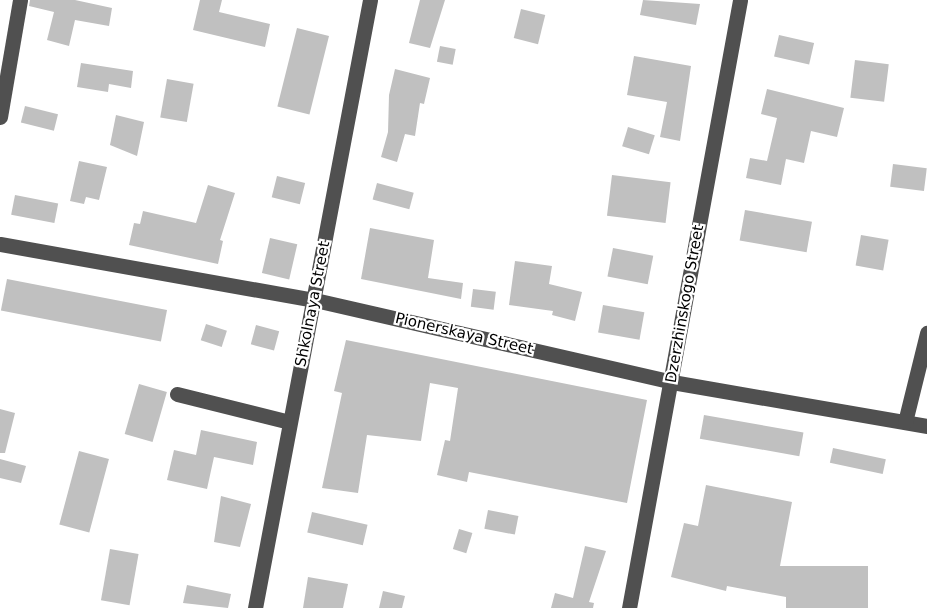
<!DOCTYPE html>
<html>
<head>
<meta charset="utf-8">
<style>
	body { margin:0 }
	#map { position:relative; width:927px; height:608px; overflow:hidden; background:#fff; font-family:"DejaVu Sans",sans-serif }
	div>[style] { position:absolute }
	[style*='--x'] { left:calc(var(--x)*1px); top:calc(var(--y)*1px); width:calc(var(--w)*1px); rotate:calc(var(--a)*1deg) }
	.building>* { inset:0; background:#c0c0c0; transform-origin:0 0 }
	.minor>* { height:15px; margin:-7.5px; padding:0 7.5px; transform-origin:7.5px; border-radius:7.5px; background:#505050 }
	span { translate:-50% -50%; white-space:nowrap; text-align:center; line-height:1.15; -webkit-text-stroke:4.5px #fff; paint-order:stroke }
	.street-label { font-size:15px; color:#000 }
</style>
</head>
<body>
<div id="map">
	<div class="building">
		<i style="clip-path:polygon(30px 0,75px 0,112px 8px,109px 26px,75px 20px,69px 46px,47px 40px,54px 12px,29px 6px)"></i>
		<i style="clip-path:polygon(200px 0,222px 0,219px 12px,270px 24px,265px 47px,193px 30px)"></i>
		<i style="clip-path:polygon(420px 0,445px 0,430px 48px,409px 43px)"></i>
		<i style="clip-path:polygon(643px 0,700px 4px,696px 25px,640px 15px)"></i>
		<i style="left:521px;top:9px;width:25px;height:30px;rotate:14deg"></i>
		<i style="left:297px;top:28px;width:33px;height:81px;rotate:14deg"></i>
		<i style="left:779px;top:35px;width:36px;height:22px;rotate:13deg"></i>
		<i style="left:440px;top:46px;width:16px;height:16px;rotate:11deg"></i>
		<i style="clip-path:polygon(634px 56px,691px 66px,680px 141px,660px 137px,667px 102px,627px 95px)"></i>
		<i style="left:855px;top:60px;width:34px;height:38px;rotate:7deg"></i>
		<i style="clip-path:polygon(81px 63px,133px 71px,131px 88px,109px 84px,108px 92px,77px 87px)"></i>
		<i style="clip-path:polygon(395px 69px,430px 78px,424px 104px,420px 103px,415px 136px,405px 134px,397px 162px,381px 157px,388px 132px,389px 95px)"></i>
		<i style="left:167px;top:79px;width:27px;height:39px;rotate:10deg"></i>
		<i style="clip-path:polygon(767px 89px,844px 108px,837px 137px,811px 131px,804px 163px,786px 159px,781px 185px,746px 178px,750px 158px,767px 161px,777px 118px,761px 114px)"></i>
		<i style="left:25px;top:106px;width:34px;height:17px;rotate:14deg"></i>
		<i style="clip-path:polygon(116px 115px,144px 122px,137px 156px,110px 145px)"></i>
		<i style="left:628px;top:127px;width:28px;height:20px;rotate:17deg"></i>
		<i style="clip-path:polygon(79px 161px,107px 167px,99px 200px,86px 197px,84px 204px,70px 201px)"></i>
		<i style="left:893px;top:164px;width:34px;height:23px;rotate:7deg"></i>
		<i style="left:612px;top:175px;width:59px;height:41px;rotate:7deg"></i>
		<i style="left:277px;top:176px;width:29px;height:22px;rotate:14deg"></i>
		<i style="left:377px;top:183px;width:38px;height:17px;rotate:15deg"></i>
		<i style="clip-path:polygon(208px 185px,235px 193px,220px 240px,223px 241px,218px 264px,129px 245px,134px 223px,140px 224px,143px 211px,196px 223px)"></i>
		<i style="left:15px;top:195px;width:44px;height:20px;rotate:11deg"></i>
		<i style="left:745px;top:210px;width:68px;height:31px;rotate:10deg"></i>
		<i style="clip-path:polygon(370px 228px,434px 240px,428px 278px,463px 283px,461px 299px,361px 279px)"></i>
		<i style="left:861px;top:235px;width:28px;height:31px;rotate:10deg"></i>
		<i style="left:270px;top:238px;width:28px;height:36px;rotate:13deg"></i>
		<i style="left:613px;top:248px;width:41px;height:29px;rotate:11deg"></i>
		<i style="clip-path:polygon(515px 261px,552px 266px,549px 284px,582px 292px,575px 321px,552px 315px,553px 311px,509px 305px)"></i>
		<i style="left:7px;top:279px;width:163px;height:32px;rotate:11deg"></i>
		<i style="left:473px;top:289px;width:23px;height:18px;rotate:7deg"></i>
		<i style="left:603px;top:305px;width:42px;height:28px;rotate:10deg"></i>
		<i style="left:206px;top:324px;width:22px;height:17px;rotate:18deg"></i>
		<i style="left:256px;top:325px;width:24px;height:20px;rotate:15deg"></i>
		<i style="clip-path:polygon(346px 340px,647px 400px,627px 503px,469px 472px,467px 482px,437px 475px,445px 440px,450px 441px,458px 388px,430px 383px,421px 441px,367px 435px,358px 493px,322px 488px,342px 393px,334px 391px)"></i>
		<i style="left:139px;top:384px;width:29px;height:52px;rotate:16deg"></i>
		<i style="clip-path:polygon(0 409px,15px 413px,5px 453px,0 453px)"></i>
		<i style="left:704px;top:415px;width:101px;height:24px;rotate:10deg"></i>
		<i style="clip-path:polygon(201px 430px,257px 442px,253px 465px,214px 457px,207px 489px,167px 480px,174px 450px,196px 455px)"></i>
		<i style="left:833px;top:448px;width:54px;height:15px;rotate:12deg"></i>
		<i style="left:79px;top:451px;width:31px;height:76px;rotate:15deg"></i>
		<i style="clip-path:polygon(0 459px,26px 466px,21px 483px,0 478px)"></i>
		<i style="clip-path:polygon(706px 485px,792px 502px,780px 566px,868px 566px,868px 608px,786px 608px,786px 597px,727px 586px,726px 591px,671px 577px,684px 523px,698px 526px)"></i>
		<i style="clip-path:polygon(221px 496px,251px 504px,240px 547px,214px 542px)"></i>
		<i style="left:488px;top:510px;width:31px;height:19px;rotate:11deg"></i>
		<i style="left:312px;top:512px;width:57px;height:21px;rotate:13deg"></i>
		<i style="left:459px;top:529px;width:14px;height:21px;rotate:17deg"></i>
		<i style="clip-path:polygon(585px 546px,606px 551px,589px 602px,594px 603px,593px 608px,551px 608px,555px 593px,573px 598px)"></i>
		<i style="left:110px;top:549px;width:29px;height:52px;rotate:10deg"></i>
		<i style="clip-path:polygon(308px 577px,348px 584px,343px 608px,303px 608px)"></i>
		<i style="clip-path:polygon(187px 585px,231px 594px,228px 608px,183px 603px)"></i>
		<i style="clip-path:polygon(383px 591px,405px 596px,402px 608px,379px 608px)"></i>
	</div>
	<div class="minor">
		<i style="--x:0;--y:117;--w:119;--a:-80.3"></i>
		<i style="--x:0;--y:244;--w:320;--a:10.1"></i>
		<i style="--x:315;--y:300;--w:366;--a:12.9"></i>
		<i style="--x:672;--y:382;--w:259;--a:9.8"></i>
		<i style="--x:177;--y:394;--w:115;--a:14"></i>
		<i style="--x:905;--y:422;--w:92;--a:-76.1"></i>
		<i style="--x:255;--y:608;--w:619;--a:-79.29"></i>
		<i style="--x:629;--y:608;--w:618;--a:-79.65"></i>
	</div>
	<div class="street-label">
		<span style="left:313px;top:304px;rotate:-79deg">Shkolnaya Street</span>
		<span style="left:685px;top:304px;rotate:-80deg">Dzerzhinskogo Street</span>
		<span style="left:464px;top:334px;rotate:13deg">Pionerskaya Street</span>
	</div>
</div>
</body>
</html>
